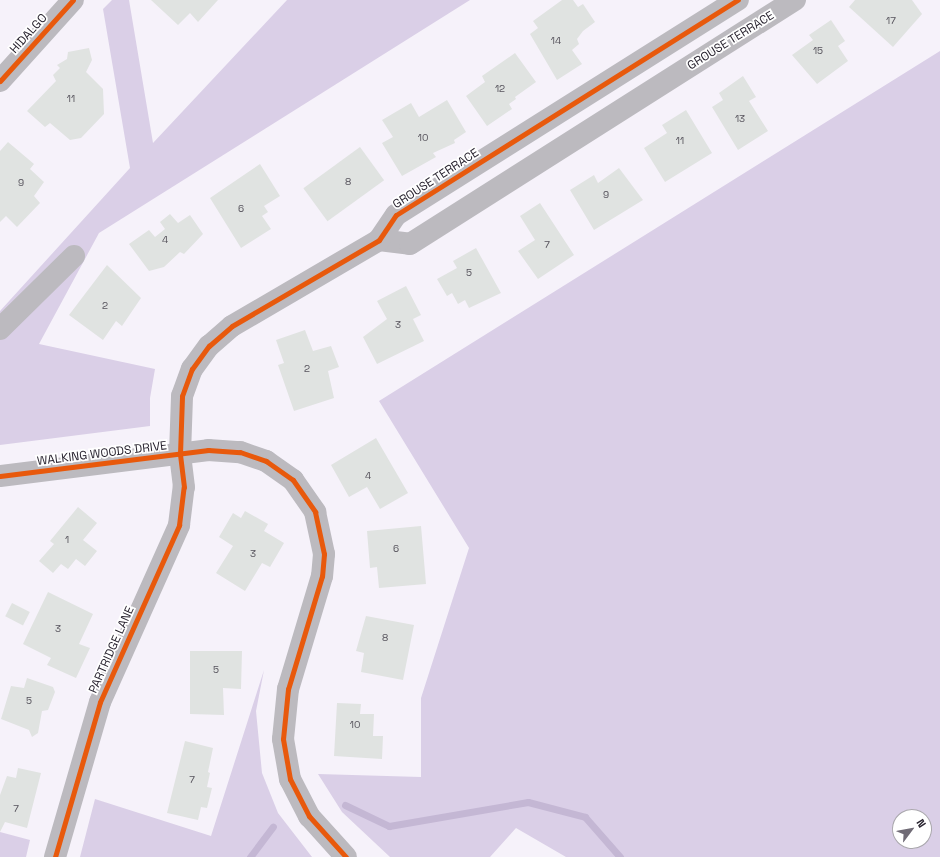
<!DOCTYPE html>
<html>
<head>
<meta charset="utf-8">
<style>
	body { margin:0 }
	#map { position:relative; width:940px; height:857px; overflow:hidden; background:#f6f2fa; font-family:"Space Grotesk",sans-serif }
	div>[style] { position:absolute }
	[style*='--x'] { left:calc(var(--x)*1px); top:calc(var(--y)*1px); width:calc(var(--w)*1px); rotate:calc(var(--a)*1deg) }
	.forest>* { inset:0; background:#dacfe7 }
	.stream>* { height:7px; margin:-3.5px; padding:0 3.5px; transform-origin:3.5px; border-radius:3.5px; background:#c4b7d4 }
	.building>* { inset:0; background:#e0e3e1; transform-origin:0 0 }
	.minor>* { height:22px; margin:-11px; padding:0 11px; transform-origin:11px; border-radius:11px; background:#bcbabf }
	.cycleway>* { height:5px; margin:-2.5px; padding:0 2.5px; transform-origin:2.5px; border-radius:2.5px; background:#e8590c }
	span { translate:-50% -50%; white-space:nowrap; text-align:center; line-height:1.15; -webkit-text-stroke:3.5px #fff; paint-order:stroke }
	.number-label { font-size:10px; color:#56535c }
	.number-label span { -webkit-text-stroke-width:0 }
	.street-label { font-size:12px; color:#28232f }
	.north { position:absolute; left:892px; top:809px; width:40px; height:40px; box-sizing:border-box; background:#fff; border:1px solid #a9a7ac; border-radius:50%; rotate:58deg; font-size:11px; font-weight:700; line-height:16px; text-align:center; color:#28232f }
	.north::after { content:''; display:block; margin:auto; width:14px; height:18px; background:#706b76; clip-path:polygon(50% 0,100% 100%,50% 72%,0 100%) }
</style>
</head>
<body>
<div id="map">
	<div class="forest">
		<i style="clip-path:polygon(112px 0,129px 0,153px 143px,287px 0,470px 0,99px 233px,39px 344px,155px 369px,150px 398px,150px 426px,0 445px,0 311px,130px 168px,103px 9px)"></i>
		<i style="clip-path:polygon(evenodd,940px 51px,940px 857px,566px 857px,516px 828px,490px 857px,390px 857px,342px 812px,318px 774px,421px 777px,421px 698px,469px 548px,379px 401px,940px 51px,900px 817px,924px 817px,924px 841px,900px 841px,900px 817px)"></i>
		<i style="clip-path:polygon(264px 670px,256px 711px,262px 773px,278px 813px,312px 857px,80px 857px,95px 799px,211px 836px)"></i>
		<i style="clip-path:polygon(0 832px,30px 840px,26px 857px,0 857px)"></i>
	</div>
	<div class="stream">
		<i style="--x:345;--y:805;--w:49;--a:25.5"></i>
		<i style="--x:389;--y:826;--w:141;--a:-9.8"></i>
		<i style="--x:528;--y:802;--w:59;--a:14.7"></i>
		<i style="--x:585;--y:817;--w:53;--a:48.8"></i>
		<i style="--x:250;--y:857;--w:38;--a:-53"></i>
	</div>
	<div class="building">
		<i style="clip-path:polygon(151px 0,218px 0,198px 22px,190px 13px,178px 25px)"></i>
		<i style="clip-path:polygon(562px 0,573px 0,578px 7px,583px 4px,595px 22px,583px 31px,577px 39px,579px 44px,572px 50px,582px 64px,557px 80px,530px 34px,538px 28px,533px 21px)"></i>
		<i style="clip-path:polygon(855px 0,912px 0,922px 14px,893px 47px,849px 7px)"></i>
		<i style="clip-path:polygon(831px 20px,845px 41px,838px 46px,848px 61px,817px 84px,792px 55px,813px 40px,809px 35px)"></i>
		<i style="clip-path:polygon(89px 48px,92px 60px,86px 72px,103px 89px,104px 114px,81px 138px,70px 140px,50px 123px,45px 127px,27px 111px,56px 81px,53px 75px,60px 68px,57px 65px,67px 59px,68px 52px)"></i>
		<i style="clip-path:polygon(515px 53px,536px 82px,515px 97px,516px 99px,509px 104px,512px 109px,487px 126px,466px 96px,485px 82px,482px 76px)"></i>
		<i style="clip-path:polygon(743px 76px,756px 97px,749px 101px,768px 131px,738px 150px,712px 107px,723px 100px,719px 93px)"></i>
		<i style="clip-path:polygon(447px 100px,466px 132px,454px 140px,455px 143px,433px 153px,436px 157px,402px 176px,382px 143px,393px 137px,382px 120px,411px 103px,419px 117px)"></i>
		<i style="clip-path:polygon(686px 110px,712px 153px,665px 182px,644px 148px,667px 133px,662px 125px)"></i>
		<i style="clip-path:polygon(8px 142px,34px 164px,30px 169px,44px 182px,34px 196px,40px 203px,17px 227px,6px 216px,0 222px,0 151px)"></i>
		<i style="left:360px;top:147px;width:41px;height:70px;rotate:54deg"></i>
		<i style="clip-path:polygon(260px 164px,280px 196px,264px 206px,268px 212px,262px 216px,271px 229px,241px 248px,210px 198px)"></i>
		<i style="clip-path:polygon(619px 168px,643px 200px,594px 230px,570px 190px,594px 175px,598px 183px)"></i>
		<i style="clip-path:polygon(540px 203px,574px 255px,538px 279px,518px 251px,535px 240px,520px 216px)"></i>
		<i style="clip-path:polygon(170px 214px,178px 223px,190px 215px,203px 234px,184px 254px,180px 252px,164px 267px,149px 271px,129px 244px,149px 230px,155px 237px,165px 229px,160px 222px)"></i>
		<i style="clip-path:polygon(476px 248px,501px 293px,469px 308px,465px 300px,458px 304px,452px 293px,447px 296px,437px 279px,457px 268px,453px 261px)"></i>
		<i style="clip-path:polygon(107px 265px,141px 298px,122px 326px,116px 321px,103px 340px,69px 315px)"></i>
		<i style="clip-path:polygon(406px 286px,421px 315px,413px 319px,424px 341px,377px 364px,363px 337px,387px 319px,377px 301px)"></i>
		<i style="clip-path:polygon(305px 330px,313px 351px,331px 346px,339px 367px,328px 371px,334px 398px,294px 411px,278px 365px,284px 363px,276px 340px)"></i>
		<i style="clip-path:polygon(376px 438px,408px 493px,380px 509px,367px 487px,349px 497px,331px 465px)"></i>
		<i style="clip-path:polygon(78px 507px,97px 523px,83px 540px,97px 551px,85px 566px,76px 559px,68px 569px,61px 564px,53px 573px,39px 561px,54px 544px,50px 541px)"></i>
		<i style="clip-path:polygon(245px 511px,268px 524px,264px 531px,284px 543px,270px 567px,262px 563px,245px 591px,216px 573px,233px 546px,219px 537px,233px 513px,241px 518px)"></i>
		<i style="clip-path:polygon(421px 526px,426px 584px,379px 588px,377px 567px,370px 568px,367px 531px)"></i>
		<i style="clip-path:polygon(48px 592px,93px 614px,79px 644px,90px 648px,76px 678px,47px 665px,51px 658px,23px 644px)"></i>
		<i style="left:12px;top:603px;width:20px;height:15px;rotate:27deg"></i>
		<i style="clip-path:polygon(366px 616px,414px 625px,403px 680px,361px 672px,364px 653px,356px 651px)"></i>
		<i style="clip-path:polygon(190px 651px,242px 651px,241px 689px,223px 688px,224px 715px,190px 714px)"></i>
		<i style="clip-path:polygon(27px 678px,53px 687px,55px 692px,48px 710px,42px 711px,38px 733px,32px 737px,29px 730px,1px 719px,11px 686px,24px 688px)"></i>
		<i style="clip-path:polygon(337px 703px,361px 704px,360px 714px,374px 714px,373px 736px,383px 736px,382px 759px,334px 756px)"></i>
		<i style="clip-path:polygon(185px 741px,213px 748px,208px 772px,210px 773px,207px 787px,212px 788px,207px 808px,201px 807px,198px 820px,167px 813px)"></i>
		<i style="clip-path:polygon(18px 768px,41px 773px,27px 828px,5px 822px,0 832px,0 795px,7px 776px,16px 778px)"></i>
	</div>
	<div class="minor">
		<i style="--x:0;--y:81;--w:109;--a:-48"></i>
		<i style="--x:379;--y:240;--w:31;--a:7"></i>
		<i style="--x:410;--y:244;--w:456;--a:-32.4"></i>
		<i style="--x:0;--y:329;--w:104;--a:-44.6"></i>
		<i style="--x:0;--y:476;--w:210;--a:-7.1"></i>
		<i style="--x:208;--y:450;--w:32;--a:4"></i>
		<i style="--x:240;--y:452;--w:28;--a:19"></i>
		<i style="--x:266;--y:461;--w:33;--a:35"></i>
		<i style="--x:293;--y:480;--w:39;--a:55"></i>
		<i style="--x:315;--y:512;--w:43;--a:77.9"></i>
		<i style="--x:324;--y:554;--w:22;--a:95"></i>
		<i style="--x:322;--y:576;--w:118;--a:106.7"></i>
		<i style="--x:288;--y:689;--w:50;--a:95.7"></i>
		<i style="--x:283;--y:739;--w:41;--a:80.1"></i>
		<i style="--x:290;--y:779;--w:42;--a:62.8"></i>
		<i style="--x:309;--y:816;--w:55;--a:47.9"></i>
		<i style="--x:55;--y:857;--w:161;--a:-73.8"></i>
		<i style="--x:100;--y:702;--w:194;--a:-65.9"></i>
		<i style="--x:179;--y:525;--w:38;--a:-83"></i>
		<i style="--x:184;--y:487;--w:33;--a:-97"></i>
		<i style="--x:180;--y:454;--w:58;--a:-88"></i>
		<i style="--x:182;--y:396;--w:29;--a:-70"></i>
		<i style="--x:192;--y:369;--w:29;--a:-54"></i>
		<i style="--x:209;--y:346;--w:30;--a:-41"></i>
		<i style="--x:232;--y:326;--w:170;--a:-30.3"></i>
		<i style="--x:379;--y:240;--w:30;--a:-56"></i>
		<i style="--x:396;--y:215;--w:404;--a:-32.2"></i>
	</div>
	<div class="cycleway">
		<i style="--x:0;--y:81;--w:109;--a:-48"></i>
		<i style="--x:0;--y:476;--w:210;--a:-7.1"></i>
		<i style="--x:208;--y:450;--w:32;--a:4"></i>
		<i style="--x:240;--y:452;--w:28;--a:19"></i>
		<i style="--x:266;--y:461;--w:33;--a:35"></i>
		<i style="--x:293;--y:480;--w:39;--a:55"></i>
		<i style="--x:315;--y:512;--w:43;--a:77.9"></i>
		<i style="--x:324;--y:554;--w:22;--a:95"></i>
		<i style="--x:322;--y:576;--w:118;--a:106.7"></i>
		<i style="--x:288;--y:689;--w:50;--a:95.7"></i>
		<i style="--x:283;--y:739;--w:41;--a:80.1"></i>
		<i style="--x:290;--y:779;--w:42;--a:62.8"></i>
		<i style="--x:309;--y:816;--w:55;--a:47.9"></i>
		<i style="--x:55;--y:857;--w:161;--a:-73.8"></i>
		<i style="--x:100;--y:702;--w:194;--a:-65.9"></i>
		<i style="--x:179;--y:525;--w:38;--a:-83"></i>
		<i style="--x:184;--y:487;--w:33;--a:-97"></i>
		<i style="--x:180;--y:454;--w:58;--a:-88"></i>
		<i style="--x:182;--y:396;--w:29;--a:-70"></i>
		<i style="--x:192;--y:369;--w:29;--a:-54"></i>
		<i style="--x:209;--y:346;--w:30;--a:-41"></i>
		<i style="--x:232;--y:326;--w:170;--a:-30.3"></i>
		<i style="--x:379;--y:240;--w:30;--a:-56"></i>
		<i style="--x:396;--y:215;--w:404;--a:-32.2"></i>
	</div>
	<div class="number-label">
		<span style="left:891px;top:21px">17</span>
		<span style="left:556px;top:41px">14</span>
		<span style="left:818px;top:51px">15</span>
		<span style="left:500px;top:89px">12</span>
		<span style="left:71px;top:99px">11</span>
		<span style="left:740px;top:119px">13</span>
		<span style="left:423px;top:138px">10</span>
		<span style="left:680px;top:141px">11</span>
		<span style="left:348px;top:182px">8</span>
		<span style="left:21px;top:183px">9</span>
		<span style="left:606px;top:195px">9</span>
		<span style="left:241px;top:209px">6</span>
		<span style="left:165px;top:240px">4</span>
		<span style="left:547px;top:245px">7</span>
		<span style="left:469px;top:273px">5</span>
		<span style="left:105px;top:306px">2</span>
		<span style="left:398px;top:325px">3</span>
		<span style="left:307px;top:369px">2</span>
		<span style="left:368px;top:476px">4</span>
		<span style="left:67px;top:540px">1</span>
		<span style="left:396px;top:549px">6</span>
		<span style="left:253px;top:554px">3</span>
		<span style="left:58px;top:629px">3</span>
		<span style="left:385px;top:638px">8</span>
		<span style="left:216px;top:670px">5</span>
		<span style="left:29px;top:701px">5</span>
		<span style="left:355px;top:725px">10</span>
		<span style="left:192px;top:780px">7</span>
		<span style="left:16px;top:809px">7</span>
	</div>
	<div class="street-label">
		<span style="left:29px;top:34px;rotate:-48deg">HIDALGO</span>
		<span style="left:731px;top:41px;rotate:-32deg">GROUSE TERRACE</span>
		<span style="left:436px;top:179px;rotate:-33deg">GROUSE TERRACE</span>
		<span style="left:102px;top:454px;rotate:-7deg">WALKING WOODS DRIVE</span>
		<span style="left:112px;top:650px;rotate:-66deg">PARTRIDGE LANE</span>
	</div>
	<div class="north">N</div>
</div>
</body>
</html>
